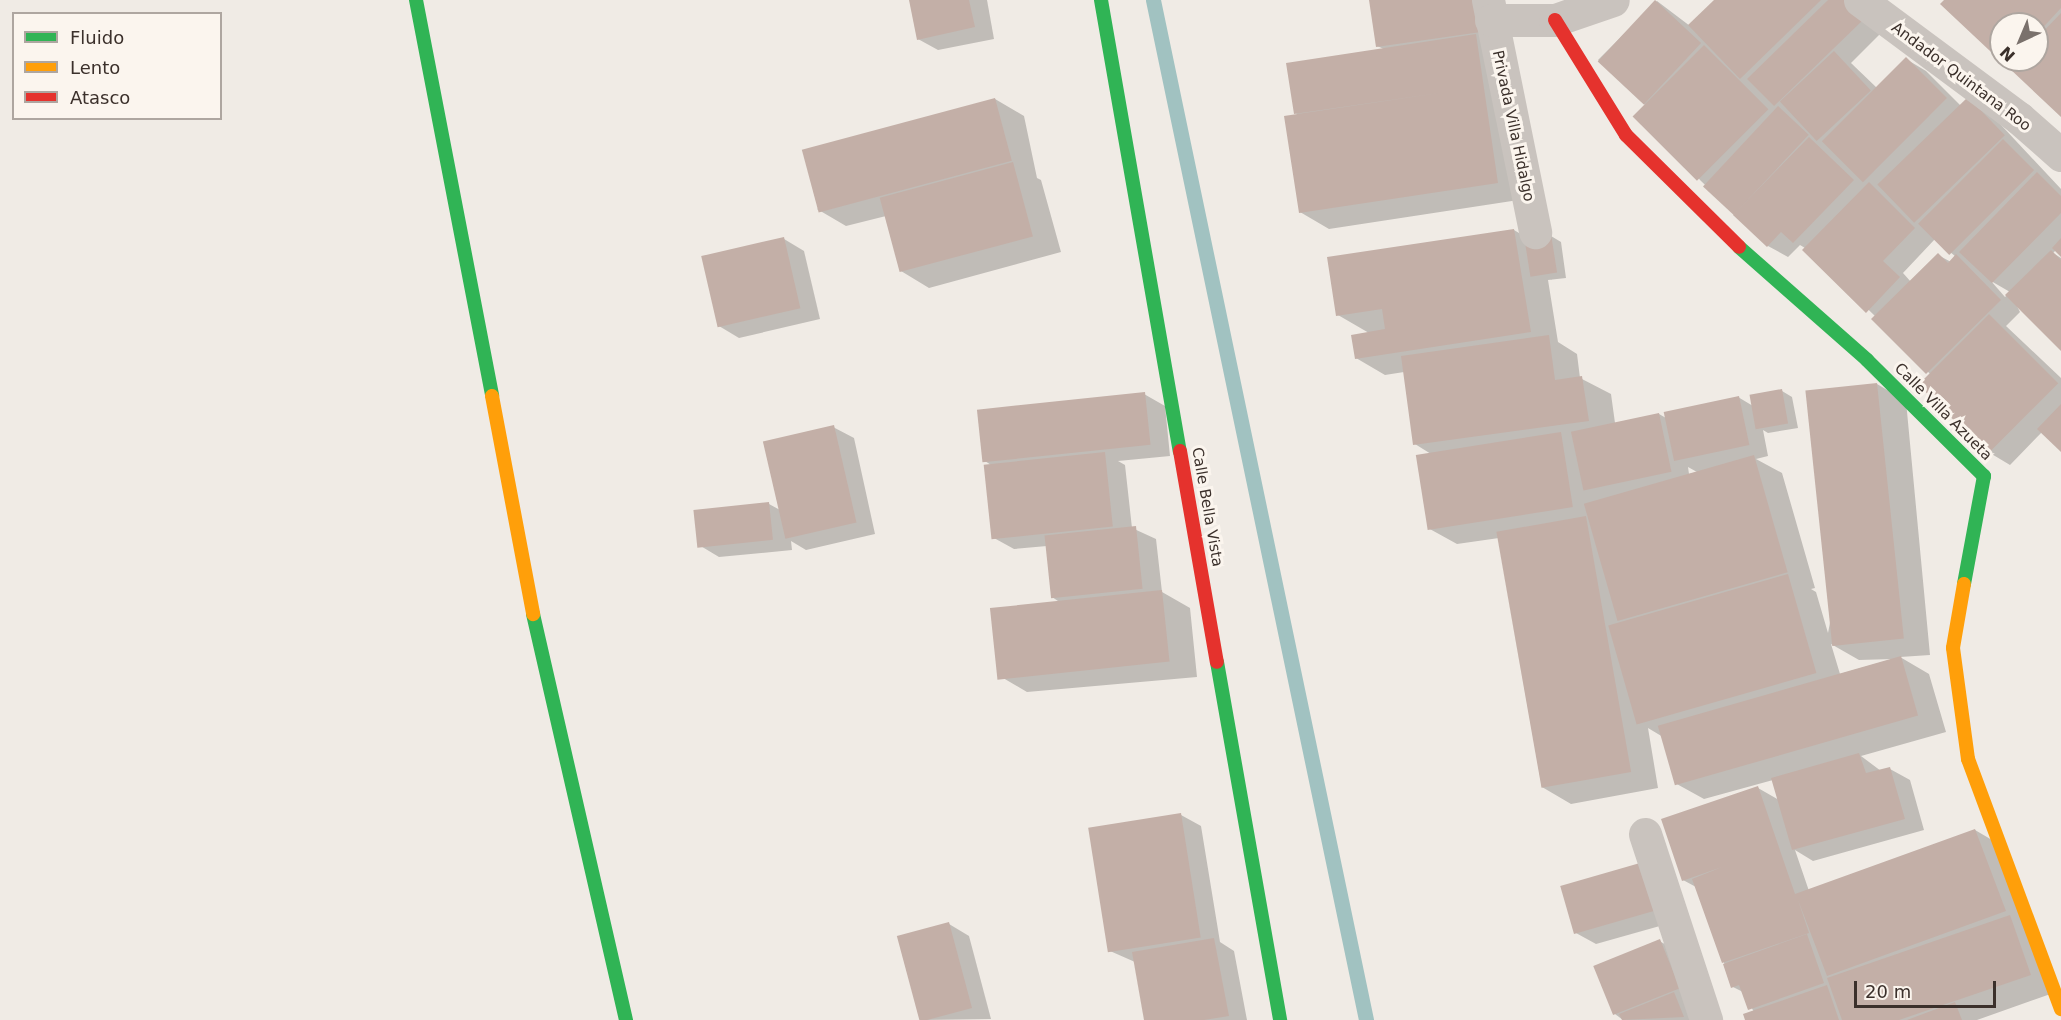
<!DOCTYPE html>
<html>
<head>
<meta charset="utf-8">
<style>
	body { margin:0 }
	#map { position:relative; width:2061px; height:1020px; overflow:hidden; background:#f0ebe5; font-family:"DejaVu Sans",sans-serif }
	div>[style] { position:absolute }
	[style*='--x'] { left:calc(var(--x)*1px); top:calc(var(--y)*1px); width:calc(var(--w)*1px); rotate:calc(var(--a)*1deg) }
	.shadow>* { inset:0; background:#0003 }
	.stream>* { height:15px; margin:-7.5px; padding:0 7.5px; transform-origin:7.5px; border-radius:7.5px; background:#a1c2c1 }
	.building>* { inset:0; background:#c3afa7; transform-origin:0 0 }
	.street>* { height:33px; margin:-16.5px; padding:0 16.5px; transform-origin:16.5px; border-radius:16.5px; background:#c9c3be }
	.fast>* { height:14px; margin:-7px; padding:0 7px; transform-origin:7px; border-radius:7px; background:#30b455 }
	.slow>* { height:14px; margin:-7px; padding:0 7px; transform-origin:7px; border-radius:7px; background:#ff9f0a }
	.jam>* { height:14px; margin:-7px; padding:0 7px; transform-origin:7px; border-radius:7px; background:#e5322d }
	span { translate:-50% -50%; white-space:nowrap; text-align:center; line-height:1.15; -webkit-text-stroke:6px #fbf5ee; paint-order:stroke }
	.street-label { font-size:15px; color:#3b302b }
	.legend { position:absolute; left:12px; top:12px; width:210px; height:108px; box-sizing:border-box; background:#fbf5ee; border:2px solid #aea6a0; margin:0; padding:8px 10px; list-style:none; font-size:18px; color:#3b302b }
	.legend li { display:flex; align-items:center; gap:12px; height:30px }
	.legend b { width:30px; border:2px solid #aea6a0 }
	.north { position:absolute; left:1989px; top:12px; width:60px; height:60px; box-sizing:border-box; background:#fbf5ee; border:2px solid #aea6a0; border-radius:50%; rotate:224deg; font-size:16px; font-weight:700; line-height:24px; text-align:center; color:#3b302b }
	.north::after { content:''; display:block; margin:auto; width:21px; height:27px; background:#7a716c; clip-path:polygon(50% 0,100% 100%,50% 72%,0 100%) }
	.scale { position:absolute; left:1854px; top:981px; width:142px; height:27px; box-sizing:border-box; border:3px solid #3b302b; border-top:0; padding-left:8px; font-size:18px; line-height:21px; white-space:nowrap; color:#3b302b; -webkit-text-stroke:4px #fbf5ee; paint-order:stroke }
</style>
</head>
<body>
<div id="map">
	<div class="shadow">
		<i style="clip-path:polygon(910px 0,987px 0,994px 39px,938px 50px,918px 39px)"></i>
		<i style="clip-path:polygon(1370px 0,1495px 0,1525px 199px,1329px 229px,1300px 212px,1300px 115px,1295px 113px,1384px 49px,1377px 46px)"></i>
		<i style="clip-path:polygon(evenodd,1716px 0,1848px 0,1882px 32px,1851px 63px,1877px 88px,1906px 59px,1926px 71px,1961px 106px,1988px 111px,2061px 189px,2061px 255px,2056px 250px,2053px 253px,2061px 258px,2061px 348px,2015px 302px,2020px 312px,2006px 326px,2061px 378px,2061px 450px,2042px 432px,2010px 465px,1990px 453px,1931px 375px,1876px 317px,1805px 248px,1800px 245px,1788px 257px,1768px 246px,1700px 180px,1646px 106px,1598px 60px,1657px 1px,1690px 26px,1716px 0,1935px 239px,1956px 257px,1951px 262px,1938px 255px,1911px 282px,1903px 273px,1935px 239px,1716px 0,1991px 281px,2010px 292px,2005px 297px,1991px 281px)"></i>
		<i style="clip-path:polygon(1946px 0,2061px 0,2061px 115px,2002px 60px,2037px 60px,2037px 24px,2001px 24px,2001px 59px)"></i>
		<i style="clip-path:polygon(995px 99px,1024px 116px,1037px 178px,1041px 180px,1061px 252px,929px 288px,901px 271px,886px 216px,846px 226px,817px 209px)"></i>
		<i style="clip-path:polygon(evenodd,1514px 230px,1529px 239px,1551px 236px,1561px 242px,1566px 278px,1548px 280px,1558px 342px,1577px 354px,1580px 378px,1611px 394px,1615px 423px,1659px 414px,1666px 418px,1738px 397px,1753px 406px,1782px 391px,1792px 397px,1798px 428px,1768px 433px,1763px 430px,1768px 456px,1756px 459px,1782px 473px,1815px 588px,1811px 589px,1816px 592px,1828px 633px,1877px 384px,1906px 401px,1930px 655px,1900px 657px,1929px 674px,1946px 732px,1861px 756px,1881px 771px,1890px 769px,1910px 780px,1924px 830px,1813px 861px,1795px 850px,1809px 891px,1975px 830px,2004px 847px,2059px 991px,1977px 1020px,1746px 1020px,1754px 1012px,1743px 992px,1733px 987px,1696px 887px,1683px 880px,1758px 788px,1779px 800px,1773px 780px,1704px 799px,1675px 783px,1663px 737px,1648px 728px,1658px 788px,1571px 804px,1542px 787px,1499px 538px,1457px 544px,1428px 528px,1431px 454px,1415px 444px,1404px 372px,1385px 375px,1356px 358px,1369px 333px,1338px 315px,1514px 230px,1688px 467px,1697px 472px,1689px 474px,1688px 467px,1514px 230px,1831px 644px,1859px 660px,1893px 659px,1840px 674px,1831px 644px)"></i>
		<i style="clip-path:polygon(784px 239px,804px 251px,820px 319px,739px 338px,719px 326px)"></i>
		<i style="clip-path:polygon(1144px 394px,1165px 406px,1170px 456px,1118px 461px,1125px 465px,1132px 528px,1156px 539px,1162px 592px,1190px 608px,1197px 677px,1027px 692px,998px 675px,1058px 601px,1052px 597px,1047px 546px,1014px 549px,994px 538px,991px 465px,985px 461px)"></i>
		<i style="clip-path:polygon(833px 427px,854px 438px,875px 534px,806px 550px,791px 541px,792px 550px,719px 557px,699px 545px,769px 504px,780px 510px)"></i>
		<i style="clip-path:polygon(1181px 815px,1201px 826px,1220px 942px,1234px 951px,1247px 1020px,1146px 1020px,1135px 962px,1110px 951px)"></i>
		<i style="clip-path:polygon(1640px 864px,1674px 922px,1596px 944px,1576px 933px)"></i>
		<i style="clip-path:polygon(949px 924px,969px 936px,991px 1019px,921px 1020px,899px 937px)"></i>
		<i style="clip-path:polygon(1659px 941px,1680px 952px,1692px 1020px,1623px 1020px,1615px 1014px)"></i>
	</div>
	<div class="stream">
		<i style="--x:1153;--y:0;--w:1042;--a:78.2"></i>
	</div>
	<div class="building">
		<i style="clip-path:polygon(909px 0,969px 0,975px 27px,917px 40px)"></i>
		<i style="clip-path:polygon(1369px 0,1477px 0,1481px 32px,1376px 47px)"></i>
		<i style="left:1655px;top:0;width:63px;height:84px;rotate:43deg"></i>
		<i style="clip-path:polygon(1714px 0,1821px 0,1740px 79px,1688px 25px)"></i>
		<i style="clip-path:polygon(1828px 0,1845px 0,1863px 20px,1774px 106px,1747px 79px)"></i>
		<i style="clip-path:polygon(1944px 0,2061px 0,2061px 8px,2037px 34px,2037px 24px,2001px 24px,2001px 60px,2012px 60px,2006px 66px,1940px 4px)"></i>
		<i style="clip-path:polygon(2061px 13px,2061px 117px,2009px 68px,2016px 60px,2037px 60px,2037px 38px)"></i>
		<i style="clip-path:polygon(1476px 34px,1498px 183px,1299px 213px,1284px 116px,1446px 92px,1294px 114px,1286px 63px)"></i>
		<i style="left:1704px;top:45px;width:91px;height:101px;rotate:45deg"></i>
		<i style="left:1834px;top:51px;width:54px;height:74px;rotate:47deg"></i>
		<i style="left:1906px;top:57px;width:58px;height:119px;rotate:45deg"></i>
		<i style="left:1968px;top:97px;width:53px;height:126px;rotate:46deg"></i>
		<i style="left:995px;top:98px;width:65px;height:200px;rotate:75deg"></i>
		<i style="left:1778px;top:106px;width:42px;height:110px;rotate:43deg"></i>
		<i style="clip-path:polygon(1809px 137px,1854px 180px,1793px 243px,1781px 232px,1767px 247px,1733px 215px)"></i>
		<i style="left:2003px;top:139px;width:44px;height:120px;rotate:45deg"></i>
		<i style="left:1013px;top:162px;width:77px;height:138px;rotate:75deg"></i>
		<i style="clip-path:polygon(2037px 172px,2061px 196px,2061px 213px,1992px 283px,1959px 252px)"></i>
		<i style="clip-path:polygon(1869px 182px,1915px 228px,1883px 261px,1900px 277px,1866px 313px,1802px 250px)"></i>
		<i style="clip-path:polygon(1514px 229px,1531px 332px,1355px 359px,1351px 335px,1385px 329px,1382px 309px,1336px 316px,1327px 257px)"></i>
		<i style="left:1551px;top:234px;width:39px;height:27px;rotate:81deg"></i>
		<i style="left:784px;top:237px;width:73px;height:85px;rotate:77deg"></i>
		<i style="clip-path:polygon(2061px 238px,2061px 257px,2052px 248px)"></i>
		<i style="clip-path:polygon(2051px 250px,2061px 260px,2061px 351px,2005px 295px)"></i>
		<i style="clip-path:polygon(1938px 253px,1948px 263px,1956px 254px,2001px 300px,1926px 374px,1871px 319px)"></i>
		<i style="left:1989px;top:314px;width:98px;height:100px;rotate:45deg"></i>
		<i style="clip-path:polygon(1549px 335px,1555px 380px,1582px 376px,1589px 421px,1413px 445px,1401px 356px)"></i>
		<i style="left:1877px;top:383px;width:257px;height:72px;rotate:84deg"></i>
		<i style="left:1782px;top:389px;width:35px;height:33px;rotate:80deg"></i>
		<i style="left:1145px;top:392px;width:53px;height:169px;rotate:84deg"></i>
		<i style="left:1739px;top:396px;width:50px;height:77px;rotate:78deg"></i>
		<i style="clip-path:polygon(2061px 404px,2061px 452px,2037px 429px)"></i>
		<i style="left:1659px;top:413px;width:60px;height:90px;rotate:78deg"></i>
		<i style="left:834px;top:425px;width:100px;height:73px;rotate:77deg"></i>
		<i style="left:1561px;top:432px;width:76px;height:147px;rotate:81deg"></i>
		<i style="left:1105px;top:452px;width:75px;height:122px;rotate:84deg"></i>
		<i style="left:1754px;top:455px;width:122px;height:177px;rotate:74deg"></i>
		<i style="left:769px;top:502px;width:38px;height:76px;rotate:84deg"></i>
		<i style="left:1586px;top:516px;width:260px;height:91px;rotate:80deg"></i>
		<i style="left:1136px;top:526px;width:63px;height:92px;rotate:84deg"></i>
		<i style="left:1788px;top:574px;width:103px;height:187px;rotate:74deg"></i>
		<i style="left:1162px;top:590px;width:72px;height:173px;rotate:84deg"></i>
		<i style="left:1901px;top:656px;width:62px;height:253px;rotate:74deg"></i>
		<i style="clip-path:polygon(1859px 753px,1866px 773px,1890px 767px,1905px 819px,1792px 850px,1771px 778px)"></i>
		<i style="clip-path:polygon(1758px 786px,1795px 894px,1975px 829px,2006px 911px,1827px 976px,1798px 900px,1809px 933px,1722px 963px,1692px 879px,1722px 867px,1682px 881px,1661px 819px)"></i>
		<i style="left:1181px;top:813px;width:126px;height:94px;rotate:81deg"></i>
		<i style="left:1640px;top:863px;width:50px;height:83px;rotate:74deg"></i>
		<i style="clip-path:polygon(2010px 915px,2031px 975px,1899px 1020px,1842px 1020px,1827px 978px)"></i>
		<i style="left:949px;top:922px;width:89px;height:54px;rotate:75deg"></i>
		<i style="clip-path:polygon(1807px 934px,1824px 983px,1748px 1010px,1739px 985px,1731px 988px,1723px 964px)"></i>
		<i style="clip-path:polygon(1214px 938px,1229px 1016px,1204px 1020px,1144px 1020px,1132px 952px)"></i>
		<i style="left:1660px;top:939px;width:53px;height:72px;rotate:68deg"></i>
		<i style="clip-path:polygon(1827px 985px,1839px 1020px,1745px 1020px,1743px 1014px)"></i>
		<i style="clip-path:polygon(1674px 992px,1684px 1017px,1622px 1020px,1619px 1014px)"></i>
		<i style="clip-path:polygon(1955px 1002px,1962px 1020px,1907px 1020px)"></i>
	</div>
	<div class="street">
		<i style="--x:1488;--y:0;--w:237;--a:78.5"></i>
		<i style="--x:1860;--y:0;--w:198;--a:36.6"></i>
		<i style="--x:2019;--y:118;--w:56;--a:41.4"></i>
		<i style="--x:1491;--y:20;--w:64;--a:0"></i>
		<i style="--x:1555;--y:20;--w:61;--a:-19"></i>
		<i style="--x:1645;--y:834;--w:196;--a:71.8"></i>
	</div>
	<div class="fast">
		<i style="--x:416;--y:0;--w:403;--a:79.1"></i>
		<i style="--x:1101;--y:0;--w:458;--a:80.1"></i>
		<i style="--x:1739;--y:247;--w:171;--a:41.4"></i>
		<i style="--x:1867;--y:360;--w:165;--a:44.8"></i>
		<i style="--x:1984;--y:476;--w:110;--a:100.5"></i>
		<i style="--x:533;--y:614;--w:417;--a:77.1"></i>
		<i style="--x:1217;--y:662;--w:364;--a:80"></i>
	</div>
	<div class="slow">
		<i style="--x:492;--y:396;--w:222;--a:79.3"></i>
		<i style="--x:1964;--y:584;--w:65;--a:99.8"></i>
		<i style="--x:1953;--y:648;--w:112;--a:82.3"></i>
		<i style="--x:1968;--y:759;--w:267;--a:69.6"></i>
	</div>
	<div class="jam">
		<i style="--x:1555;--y:20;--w:135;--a:58.3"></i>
		<i style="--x:1626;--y:135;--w:159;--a:44.7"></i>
		<i style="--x:1180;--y:451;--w:214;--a:80.1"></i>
	</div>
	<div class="street-label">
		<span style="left:1961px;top:77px;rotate:37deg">Andador Quintana Roo</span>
		<span style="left:1513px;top:126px;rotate:78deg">Privada Villa Hidalgo</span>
		<span style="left:1943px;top:412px;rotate:45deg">Calle Villa Azueta</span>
		<span style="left:1207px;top:507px;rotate:80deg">Calle Bella Vista</span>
	</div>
	<ul class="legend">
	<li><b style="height:8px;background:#30b455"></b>Fluido</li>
	<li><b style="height:8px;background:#ff9f0a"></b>Lento</li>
	<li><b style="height:8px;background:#e5322d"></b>Atasco</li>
	</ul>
	<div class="north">N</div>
	<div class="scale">20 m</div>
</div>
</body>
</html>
